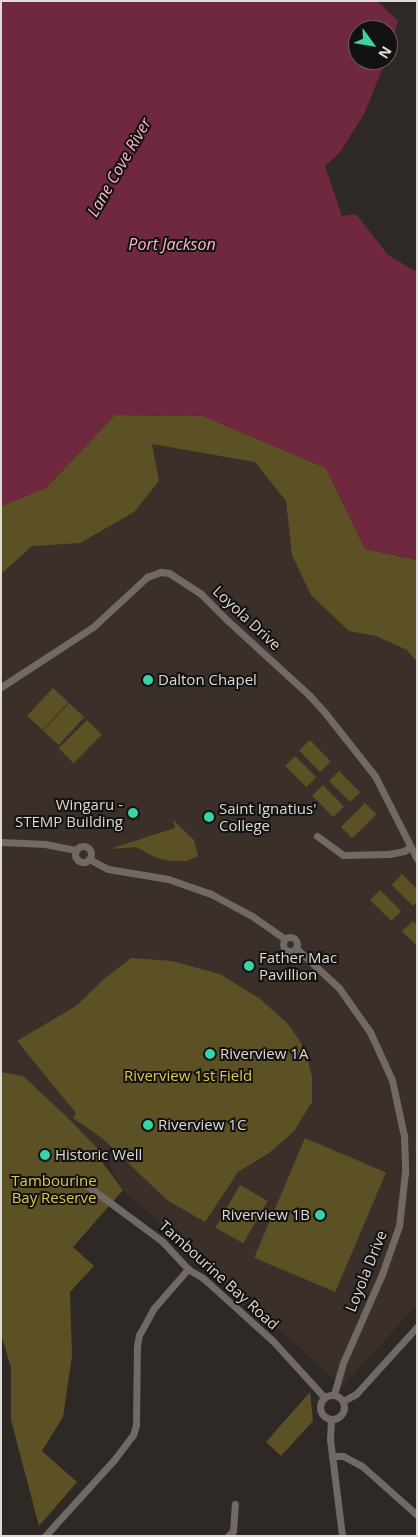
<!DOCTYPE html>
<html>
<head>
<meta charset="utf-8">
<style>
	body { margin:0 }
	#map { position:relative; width:418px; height:1537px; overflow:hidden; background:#2e2925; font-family:"Open Sans",sans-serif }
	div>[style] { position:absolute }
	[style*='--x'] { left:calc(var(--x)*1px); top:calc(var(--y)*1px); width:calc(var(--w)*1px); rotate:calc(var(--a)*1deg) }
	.built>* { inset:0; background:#3b3029 }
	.green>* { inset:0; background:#5b5125; transform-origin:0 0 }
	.water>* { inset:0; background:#70283f }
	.minor>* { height:7px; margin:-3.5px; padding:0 3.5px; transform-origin:3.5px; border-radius:3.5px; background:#706966 }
	.minor>.ring { margin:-3.5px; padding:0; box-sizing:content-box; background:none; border:7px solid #706966; border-radius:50% }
	.dots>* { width:14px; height:14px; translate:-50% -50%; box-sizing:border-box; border:2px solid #141210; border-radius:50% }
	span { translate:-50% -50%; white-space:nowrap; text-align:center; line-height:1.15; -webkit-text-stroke:4px #141210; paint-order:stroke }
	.street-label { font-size:15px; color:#dedad8 }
	.poi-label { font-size:15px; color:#dedad8 }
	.left { translate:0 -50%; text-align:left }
	.right { translate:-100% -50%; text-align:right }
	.park-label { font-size:15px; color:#ddc655 }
	.water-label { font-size:16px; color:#fab7c7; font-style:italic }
	.frame { position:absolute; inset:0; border:2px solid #dedad8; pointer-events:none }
	.north { position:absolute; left:348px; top:20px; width:50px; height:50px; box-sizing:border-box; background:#141210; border:1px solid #656260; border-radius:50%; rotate:122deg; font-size:14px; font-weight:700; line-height:20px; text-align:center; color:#dedad8 }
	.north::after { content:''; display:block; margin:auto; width:18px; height:22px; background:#36d4a7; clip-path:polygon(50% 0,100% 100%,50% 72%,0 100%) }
</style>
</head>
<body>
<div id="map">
	<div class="built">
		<i style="clip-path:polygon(115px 415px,326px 468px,365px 549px,413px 559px,417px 562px,417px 1305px,342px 1386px,123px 1190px,104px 1155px,66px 1116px,23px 1076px,1px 1072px,1px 506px,46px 488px)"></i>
	</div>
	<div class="green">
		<i style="clip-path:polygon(115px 415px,203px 416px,326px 468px,365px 549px,413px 559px,417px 562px,417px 662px,407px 650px,376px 636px,349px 631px,311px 595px,292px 555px,286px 501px,255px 462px,152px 444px,159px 481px,134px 512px,80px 543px,32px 546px,1px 574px,1px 506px,46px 488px)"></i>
		<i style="left:53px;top:688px;width:21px;height:38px;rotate:43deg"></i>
		<i style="left:69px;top:703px;width:21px;height:38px;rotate:43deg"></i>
		<i style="left:87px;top:720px;width:21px;height:40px;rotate:45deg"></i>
		<i style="left:310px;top:740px;width:30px;height:15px;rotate:46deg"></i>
		<i style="left:295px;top:756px;width:30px;height:14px;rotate:45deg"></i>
		<i style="left:339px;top:771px;width:30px;height:14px;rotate:45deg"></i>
		<i style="left:323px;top:785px;width:30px;height:15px;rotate:46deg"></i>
		<i style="left:365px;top:803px;width:16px;height:34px;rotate:45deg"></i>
		<i style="clip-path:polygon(173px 820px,194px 840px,198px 856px,187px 861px,171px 861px,157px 858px,136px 847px,110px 849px,175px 828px)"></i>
		<i style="clip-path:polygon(402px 874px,417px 889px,417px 902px,413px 906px,392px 885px)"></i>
		<i style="left:380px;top:890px;width:30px;height:14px;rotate:45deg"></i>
		<i style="clip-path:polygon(413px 921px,417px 925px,417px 946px,402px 931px)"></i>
		<i style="clip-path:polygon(131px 958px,172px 961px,220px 974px,259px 998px,288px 1024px,305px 1049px,312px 1077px,312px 1102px,294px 1131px,269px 1153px,238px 1172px,205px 1222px,167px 1200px,102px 1138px,73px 1118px,76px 1113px,17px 1041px,76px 1006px,104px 979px)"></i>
		<i style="clip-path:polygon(1px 1072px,23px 1076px,66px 1116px,104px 1155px,102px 1162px,123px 1190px,73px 1247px,94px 1266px,70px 1292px,72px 1356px,63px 1417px,42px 1451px,77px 1482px,39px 1526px,11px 1420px,11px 1368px,1px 1334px)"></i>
		<i style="left:305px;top:1138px;width:88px;height:130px;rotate:23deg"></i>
		<i style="left:240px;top:1185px;width:32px;height:49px;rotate:30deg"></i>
		<i style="clip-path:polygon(310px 1392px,313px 1421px,281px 1456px,266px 1442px)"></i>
	</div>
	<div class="water">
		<i style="clip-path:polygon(1px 1px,377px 1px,398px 21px,388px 55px,388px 30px,358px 30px,358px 60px,386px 60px,364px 114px,340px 152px,325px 166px,342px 216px,356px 214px,388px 255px,417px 272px,417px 562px,413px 559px,365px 549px,326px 468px,203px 416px,115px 415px,46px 488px,1px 506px)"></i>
	</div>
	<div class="minor">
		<i style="--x:1;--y:687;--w:110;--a:-33.1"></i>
		<i style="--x:93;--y:627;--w:74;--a:-42.8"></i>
		<i style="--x:147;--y:577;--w:15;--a:-20"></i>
		<i style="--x:161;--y:572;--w:8;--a:7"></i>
		<i style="--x:169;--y:573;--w:38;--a:33"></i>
		<i style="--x:201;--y:594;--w:38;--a:45"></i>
		<i style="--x:228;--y:621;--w:111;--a:42.4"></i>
		<i style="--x:310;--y:696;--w:24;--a:48"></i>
		<i style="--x:326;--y:714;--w:79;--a:51.7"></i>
		<i style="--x:375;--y:776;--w:93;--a:63.2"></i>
		<i style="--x:317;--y:836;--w:32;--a:36"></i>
		<i style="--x:343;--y:855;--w:46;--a:-1.2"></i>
		<i style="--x:389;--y:854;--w:15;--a:-11"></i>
		<i style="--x:404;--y:851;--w:7;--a:-34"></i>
		<i style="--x:1;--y:842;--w:44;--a:2.6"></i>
		<i style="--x:45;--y:844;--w:32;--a:11"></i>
		<i class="ring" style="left:75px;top:846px;width:9px;height:9px"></i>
		<i style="--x:89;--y:859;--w:21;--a:28"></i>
		<i style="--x:108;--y:869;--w:61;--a:9.5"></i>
		<i style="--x:168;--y:879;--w:46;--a:19.2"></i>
		<i style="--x:211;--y:894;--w:47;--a:28.2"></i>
		<i style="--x:252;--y:916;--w:40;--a:34.9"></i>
		<i class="ring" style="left:283px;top:937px;width:7px;height:7px"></i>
		<i style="--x:296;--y:948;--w:59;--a:42.9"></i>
		<i style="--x:339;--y:988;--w:54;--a:54.8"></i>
		<i style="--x:370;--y:1032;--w:53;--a:65.4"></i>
		<i style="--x:392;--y:1080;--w:57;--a:77.9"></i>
		<i style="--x:404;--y:1136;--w:36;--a:88"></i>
		<i style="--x:405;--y:1172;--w:54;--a:96.3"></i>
		<i style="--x:399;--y:1226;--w:51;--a:109.5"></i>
		<i style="--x:382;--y:1274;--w:97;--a:113.7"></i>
		<i style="--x:343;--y:1363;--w:33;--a:106"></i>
		<i style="--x:85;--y:1184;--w:96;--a:36.5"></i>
		<i style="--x:162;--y:1241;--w:38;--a:47"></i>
		<i style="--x:188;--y:1269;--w:17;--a:31"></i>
		<i style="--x:203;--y:1278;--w:94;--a:42"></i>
		<i style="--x:273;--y:1341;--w:76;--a:47.7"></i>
		<i class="ring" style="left:320px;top:1395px;width:17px;height:17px"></i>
		<i style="--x:343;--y:1401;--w:15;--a:-28"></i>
		<i style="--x:356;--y:1394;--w:91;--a:-47.7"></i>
		<i style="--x:331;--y:1420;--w:19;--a:93"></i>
		<i style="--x:330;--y:1439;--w:98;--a:82.9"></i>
		<i style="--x:332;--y:1456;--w:11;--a:0"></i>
		<i style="--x:343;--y:1456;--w:21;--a:28"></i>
		<i style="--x:362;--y:1466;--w:74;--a:41.7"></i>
		<i style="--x:45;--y:1536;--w:103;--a:-47.8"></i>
		<i style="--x:114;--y:1460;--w:31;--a:-53"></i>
		<i style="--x:133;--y:1435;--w:10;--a:-73"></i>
		<i style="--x:136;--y:1425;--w:79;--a:-89.3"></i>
		<i style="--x:137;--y:1346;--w:11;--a:-80"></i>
		<i style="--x:139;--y:1335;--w:31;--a:-61"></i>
		<i style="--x:154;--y:1308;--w:52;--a:-48.9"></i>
		<i style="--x:228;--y:1536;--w:7;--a:-45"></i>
		<i style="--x:233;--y:1531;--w:27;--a:-86"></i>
	</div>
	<div class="dots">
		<i style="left:148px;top:680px;background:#36d4a7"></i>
		<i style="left:133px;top:813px;background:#36d4a7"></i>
		<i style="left:209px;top:817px;background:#36d4a7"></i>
		<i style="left:249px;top:966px;background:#36d4a7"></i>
		<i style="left:210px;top:1054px;background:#36d4a7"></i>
		<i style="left:148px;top:1125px;background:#36d4a7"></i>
		<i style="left:45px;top:1155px;background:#36d4a7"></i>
		<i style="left:320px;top:1215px;background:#36d4a7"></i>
	</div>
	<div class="street-label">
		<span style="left:247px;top:618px;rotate:43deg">Loyola Drive</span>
		<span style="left:366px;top:1271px;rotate:-68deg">Loyola Drive</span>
		<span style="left:219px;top:1275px;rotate:42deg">Tambourine Bay Road</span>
	</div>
	<div class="poi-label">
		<span class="left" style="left:158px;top:680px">Dalton Chapel</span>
		<span class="right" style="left:123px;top:813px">Wingaru -<br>STEMP Building</span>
		<span class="left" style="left:219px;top:817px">Saint Ignatius'<br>College</span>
		<span class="left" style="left:259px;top:966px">Father Mac<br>Pavillion</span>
		<span class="left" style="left:220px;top:1054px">Riverview 1A</span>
		<span class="left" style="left:158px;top:1125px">Riverview 1C</span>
		<span class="left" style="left:55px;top:1155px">Historic Well</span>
		<span class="right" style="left:310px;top:1215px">Riverview 1B</span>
	</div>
	<div class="park-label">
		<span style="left:188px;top:1076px">Riverview 1st Field</span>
		<span style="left:54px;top:1189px">Tambourine<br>Bay Reserve</span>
	</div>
	<div class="water-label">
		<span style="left:119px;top:167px;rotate:-60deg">Lane Cove River</span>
		<span style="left:172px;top:244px">Port Jackson</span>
	</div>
	<div class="frame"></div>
	<div class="north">N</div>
</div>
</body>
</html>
